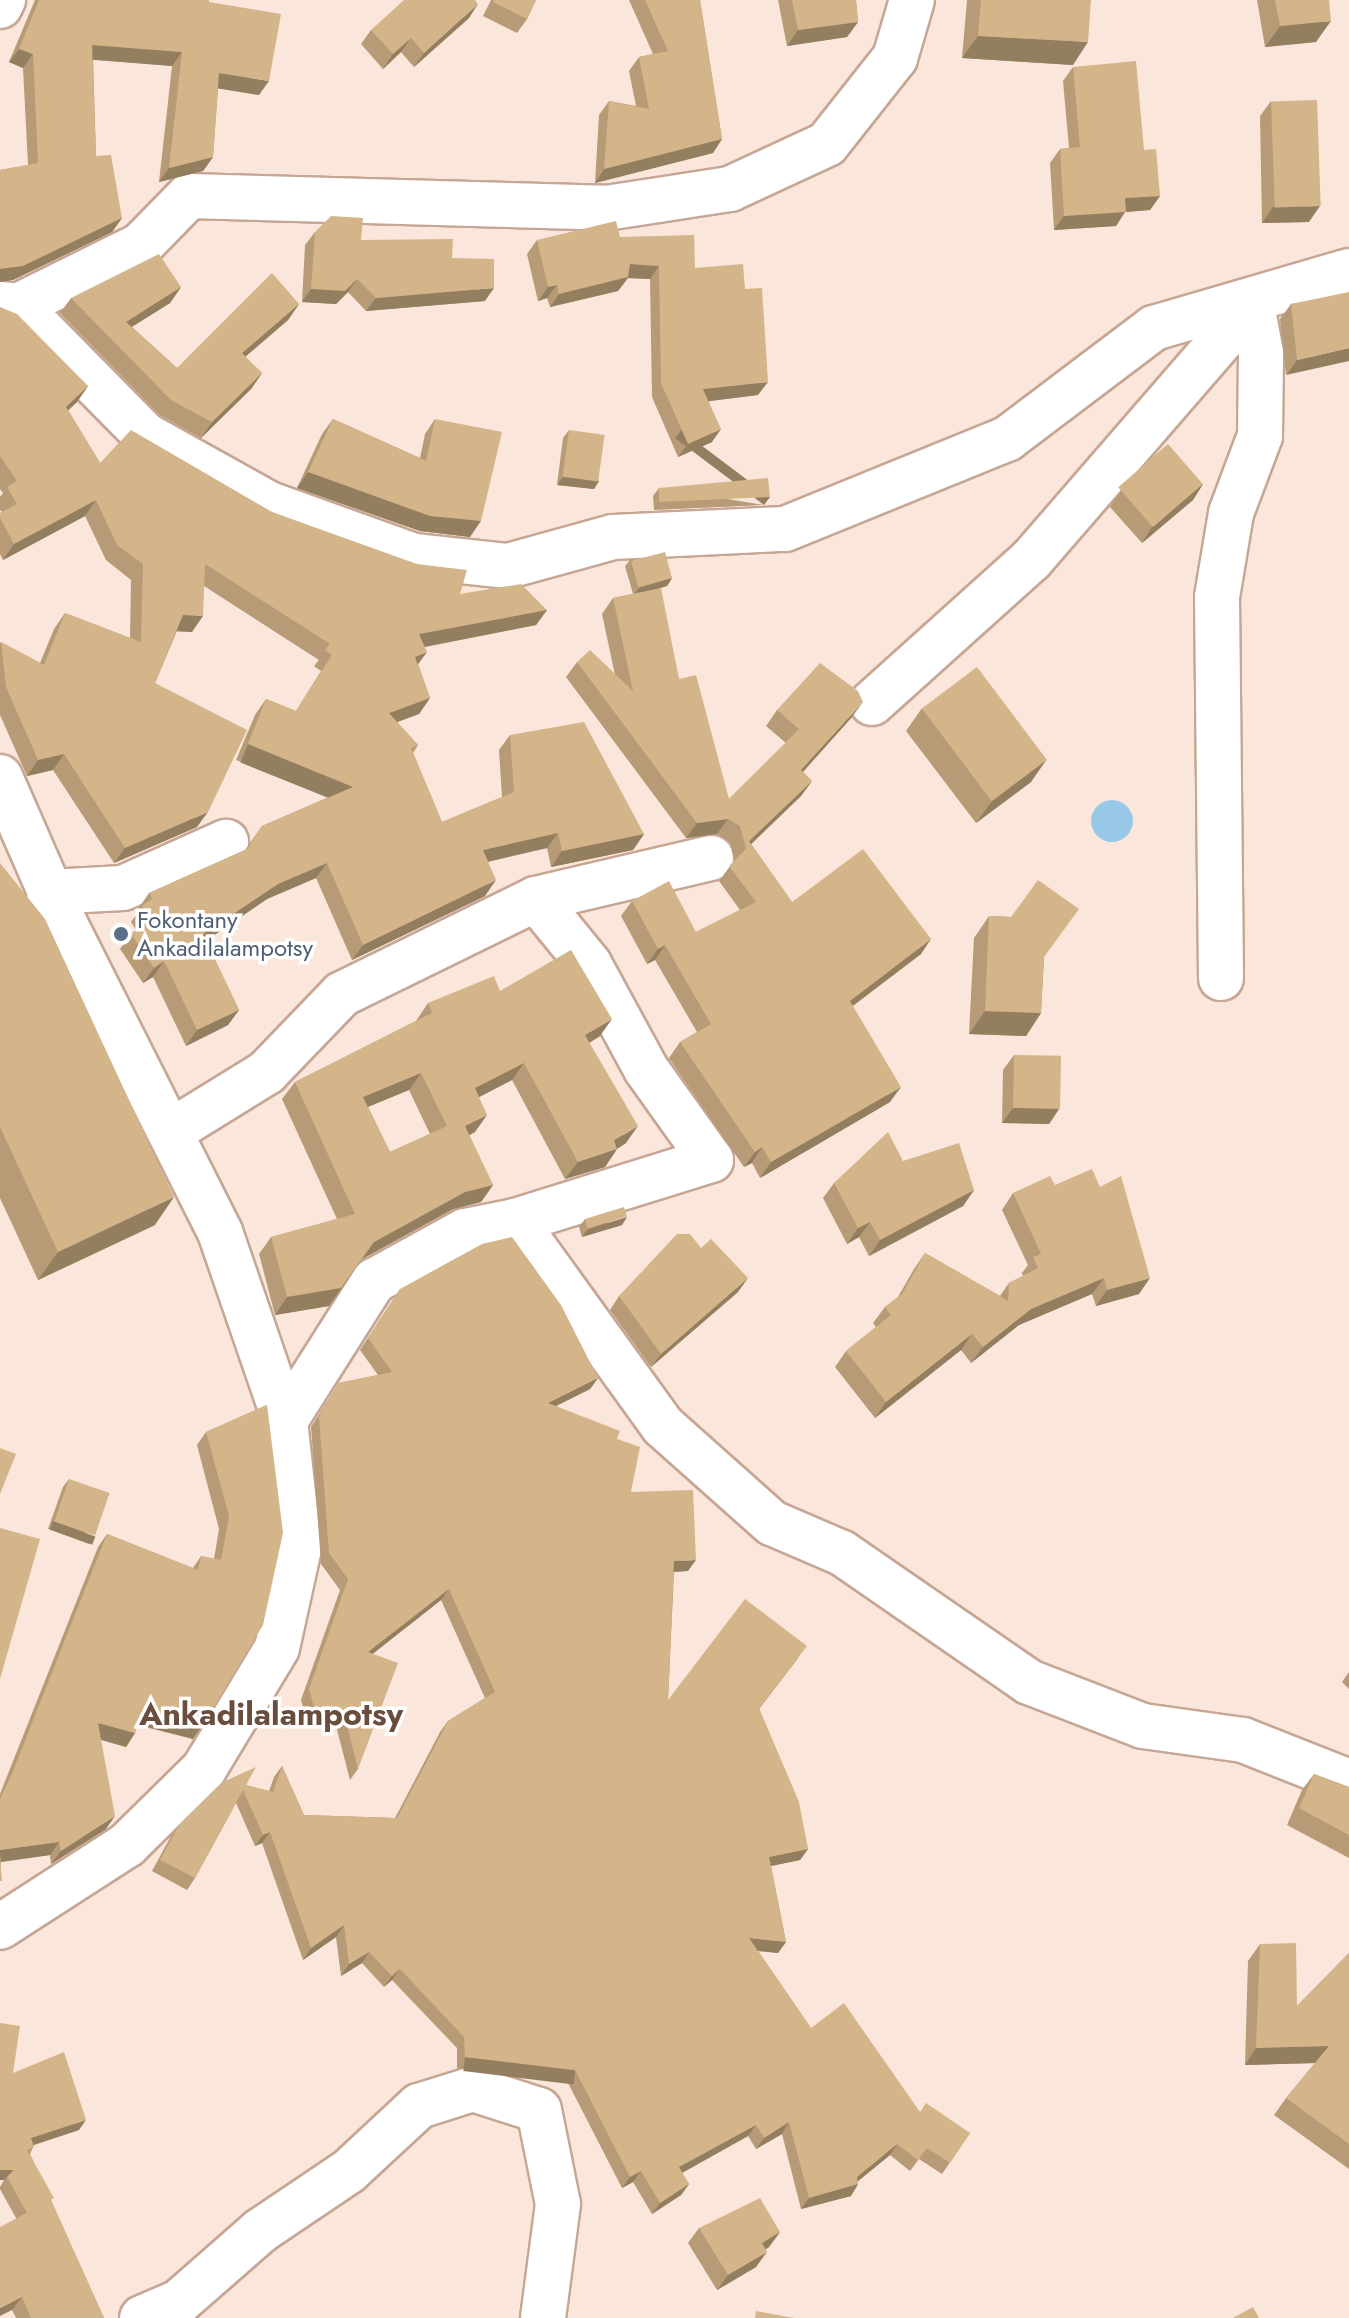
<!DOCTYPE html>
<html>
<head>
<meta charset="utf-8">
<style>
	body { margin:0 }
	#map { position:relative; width:1349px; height:2318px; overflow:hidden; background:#fae6da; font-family:Jost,sans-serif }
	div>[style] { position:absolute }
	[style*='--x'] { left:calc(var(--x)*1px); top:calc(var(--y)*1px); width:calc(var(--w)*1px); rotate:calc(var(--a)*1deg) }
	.water>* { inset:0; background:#97c9e7 }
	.round { border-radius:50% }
	.roads { filter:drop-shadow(2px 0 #c6a694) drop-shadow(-2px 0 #c6a694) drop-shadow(0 2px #c6a694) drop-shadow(0 -2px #c6a694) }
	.minor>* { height:44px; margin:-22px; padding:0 22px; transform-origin:22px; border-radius:22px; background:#fff }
	.wall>* { inset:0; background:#b69b76 }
	.shaded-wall>* { inset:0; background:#947e60; transform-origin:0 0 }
	.building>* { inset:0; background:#d4b489; transform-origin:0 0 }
	.dots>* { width:22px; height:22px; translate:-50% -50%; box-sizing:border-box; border:4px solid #fff; border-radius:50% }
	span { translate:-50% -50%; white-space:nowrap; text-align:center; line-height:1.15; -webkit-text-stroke:7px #fff; paint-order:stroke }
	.service-label { font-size:24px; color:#4e5e75 }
	.left { translate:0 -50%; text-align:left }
	.district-label { font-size:32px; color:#6a4e3d; font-weight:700 }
</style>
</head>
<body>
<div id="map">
	<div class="water">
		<i class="round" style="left:1091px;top:800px;width:42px;height:42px"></i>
	</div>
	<div class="roads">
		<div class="minor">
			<i style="--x:0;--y:6;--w:7;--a:-63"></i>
			<i style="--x:0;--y:304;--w:18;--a:6"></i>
			<i style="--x:18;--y:306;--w:137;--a:-26.4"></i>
			<i style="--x:141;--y:245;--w:69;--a:-45.6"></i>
			<i style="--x:189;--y:196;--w:417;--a:1.6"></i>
			<i style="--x:606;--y:208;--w:125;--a:-8.7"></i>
			<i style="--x:730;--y:189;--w:107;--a:-24.9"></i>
			<i style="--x:827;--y:144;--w:110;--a:-51.7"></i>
			<i style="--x:895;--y:58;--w:60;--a:-73.7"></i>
			<i style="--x:18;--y:306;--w:181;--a:45.4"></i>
			<i style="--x:145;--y:435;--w:142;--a:29.1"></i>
			<i style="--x:269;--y:504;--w:154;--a:19.7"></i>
			<i style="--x:414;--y:556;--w:95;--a:6.1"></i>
			<i style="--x:508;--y:566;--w:109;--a:-15.4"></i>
			<i style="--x:613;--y:537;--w:172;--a:-2.7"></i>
			<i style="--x:785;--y:529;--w:240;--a:-22.1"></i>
			<i style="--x:1007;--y:439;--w:184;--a:-37.1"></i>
			<i style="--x:1154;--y:328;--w:203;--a:-16.3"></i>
			<i style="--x:872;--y:703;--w:214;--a:-42"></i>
			<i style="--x:1031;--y:560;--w:337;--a:-49.1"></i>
			<i style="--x:0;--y:777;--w:145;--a:66.4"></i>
			<i style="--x:58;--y:910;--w:360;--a:63.3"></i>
			<i style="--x:220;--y:1232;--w:200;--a:71"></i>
			<i style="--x:285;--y:1421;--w:128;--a:83.7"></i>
			<i style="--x:299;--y:1548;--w:102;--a:102.4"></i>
			<i style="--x:277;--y:1648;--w:141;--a:121.1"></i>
			<i style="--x:204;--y:1769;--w:108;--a:135.4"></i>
			<i style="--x:127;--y:1845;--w:151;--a:147.2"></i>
			<i style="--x:49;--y:892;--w:74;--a:-3.1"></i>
			<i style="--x:123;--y:888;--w:113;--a:-24.1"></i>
			<i style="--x:536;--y:899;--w:84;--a:50.8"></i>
			<i style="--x:589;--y:964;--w:119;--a:61.5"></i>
			<i style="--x:646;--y:1069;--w:112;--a:54.5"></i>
			<i style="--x:711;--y:1160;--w:205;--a:162.7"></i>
			<i style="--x:515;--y:1221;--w:253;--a:54.2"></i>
			<i style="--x:663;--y:1426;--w:146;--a:41.7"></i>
			<i style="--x:772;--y:1523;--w:76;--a:23.2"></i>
			<i style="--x:842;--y:1553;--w:227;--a:34.6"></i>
			<i style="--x:1029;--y:1682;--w:122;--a:21.1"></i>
			<i style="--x:1143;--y:1726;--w:101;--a:8"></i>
			<i style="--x:1243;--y:1740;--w:114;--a:21.6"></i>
			<i style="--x:1221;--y:978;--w:381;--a:-90.6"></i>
			<i style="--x:1217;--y:597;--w:85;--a:-80.5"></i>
			<i style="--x:1231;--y:513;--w:82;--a:-69.4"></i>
			<i style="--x:1260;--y:436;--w:83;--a:-89.3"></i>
			<i style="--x:1261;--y:353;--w:49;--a:-100.6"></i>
			<i style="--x:170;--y:1132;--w:114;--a:-31.7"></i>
			<i style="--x:267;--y:1072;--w:108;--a:-46.1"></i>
			<i style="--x:342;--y:994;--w:216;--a:-26.1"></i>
			<i style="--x:536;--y:899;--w:180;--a:-13.2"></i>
			<i style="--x:285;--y:1421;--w:166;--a:-57.6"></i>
			<i style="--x:374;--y:1281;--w:104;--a:-28.8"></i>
			<i style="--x:465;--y:1231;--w:51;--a:-11.3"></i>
			<i style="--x:142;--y:2318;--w:40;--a:-23.4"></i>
			<i style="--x:179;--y:2302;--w:108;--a:-41.2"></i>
			<i style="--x:260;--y:2231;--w:107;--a:-34"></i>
			<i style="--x:349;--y:2171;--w:96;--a:-42.9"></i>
			<i style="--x:419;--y:2106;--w:57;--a:-17.5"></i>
			<i style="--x:473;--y:2089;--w:69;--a:17.7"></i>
			<i style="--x:539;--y:2110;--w:96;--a:78.6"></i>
			<i style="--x:558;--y:2204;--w:115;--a:97.5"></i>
		</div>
	</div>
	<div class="wall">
		<i style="clip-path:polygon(35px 0,209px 0,209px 2px,259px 95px,218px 88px,213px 157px,203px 171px,159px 182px,172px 66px,93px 59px,96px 156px,122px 218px,112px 232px,13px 280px,0 282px,0 170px,28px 165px,23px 68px,9px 62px)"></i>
		<i style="clip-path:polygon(491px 0,536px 0,527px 19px,517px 33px,483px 16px)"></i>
		<i style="clip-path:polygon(629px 0,700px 0,722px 139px,713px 153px,595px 183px,599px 115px,609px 101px,636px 106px,629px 71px,639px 57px,653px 54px)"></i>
		<i style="clip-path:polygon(778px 0,856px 0,858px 22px,847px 37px,787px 46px)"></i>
		<i style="clip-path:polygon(967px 0,1091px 0,1073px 65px,962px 58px)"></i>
		<i style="clip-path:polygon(1257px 0,1329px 0,1316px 42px,1265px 47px)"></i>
		<i style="clip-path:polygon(469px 18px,414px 67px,401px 52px,383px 69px,361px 44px,371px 30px)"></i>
		<i style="clip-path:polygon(1073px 67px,1144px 150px,1160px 196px,1150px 210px,1125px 212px,1116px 226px,1054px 230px,1050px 163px,1060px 149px,1069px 148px,1063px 81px)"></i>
		<i style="clip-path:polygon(1271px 101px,1309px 222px,1262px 223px,1260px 116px)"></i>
		<i style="clip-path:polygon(315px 232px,361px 240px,452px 258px,485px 301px,366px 311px,348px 292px,336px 304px,302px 302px,305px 245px)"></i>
		<i style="clip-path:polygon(620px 237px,745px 289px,758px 395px,709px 401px,712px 442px,678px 457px,652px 397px,650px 279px,628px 278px,618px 291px,550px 307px,547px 298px,538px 301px,527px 254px,537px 240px)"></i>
		<i style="clip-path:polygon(181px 287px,170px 303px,132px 327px,177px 368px,299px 304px,288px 320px,245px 357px,262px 373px,251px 389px,201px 438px,160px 415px,60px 313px,71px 298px)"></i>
		<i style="clip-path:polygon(1349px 294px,1286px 375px,1280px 319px,1291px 304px)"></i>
		<i style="clip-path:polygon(0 307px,88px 386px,77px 402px,68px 410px,100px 463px,272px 512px,460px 594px,547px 610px,536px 625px,425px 647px,418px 664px,430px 698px,419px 714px,397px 722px,418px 745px,413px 753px,442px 822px,502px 797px,499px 750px,510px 735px,644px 834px,633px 850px,551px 867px,547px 848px,488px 862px,485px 896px,352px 960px,316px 878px,267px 899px,206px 941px,239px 1010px,228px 1025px,186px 1046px,153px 977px,143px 983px,120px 949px,131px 934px,136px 930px,131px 922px,139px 911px,138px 909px,149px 893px,245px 850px,262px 826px,329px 797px,236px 760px,255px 715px,266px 699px,296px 711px,321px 671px,314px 666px,319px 660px,204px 586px,192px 632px,177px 631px,155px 683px,197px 827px,114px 863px,53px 770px,27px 776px,0 715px,0 643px,1px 642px,40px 663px,54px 629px,65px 613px,130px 638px,131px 580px,106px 560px,85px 516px,3px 560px,0 554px,0 513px,2px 512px,0 510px,0 497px,3px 493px,0 489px)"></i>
		<i style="clip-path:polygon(333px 419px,420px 458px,425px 434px,435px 419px,470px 537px,420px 531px,297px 488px,322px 434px)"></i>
		<i style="clip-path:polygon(569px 430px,599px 481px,594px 489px,557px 485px,563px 438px)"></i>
		<i style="clip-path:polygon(1203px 484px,1193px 500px,1142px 543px,1110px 507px,1121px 491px)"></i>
		<i style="clip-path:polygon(659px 488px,764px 505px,654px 510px,653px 496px)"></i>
		<i style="clip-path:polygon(631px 559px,672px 578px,667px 586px,652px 590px,679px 679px,729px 799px,786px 743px,766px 726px,777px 710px,852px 717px,803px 772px,812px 781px,801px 796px,751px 844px,792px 902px,921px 954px,853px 1006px,890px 1102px,760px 1178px,752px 1163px,744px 1167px,669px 1058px,680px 1042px,697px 1032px,655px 960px,647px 964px,621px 916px,632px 901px,696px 932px,740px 910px,719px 881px,734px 861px,730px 842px,717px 834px,686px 838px,566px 677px,577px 662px,615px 675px,602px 614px,613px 598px,633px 594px,625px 566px)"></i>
		<i style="clip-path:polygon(922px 708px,1031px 782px,976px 823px,906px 731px)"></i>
		<i style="clip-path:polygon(0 863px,155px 1225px,38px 1280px,0 1198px)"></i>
		<i style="clip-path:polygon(989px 916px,1011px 917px,1044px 958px,1041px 1013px,1026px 1036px,969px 1034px,974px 938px)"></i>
		<i style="clip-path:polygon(evenodd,500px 991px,600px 1036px,589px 1043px,626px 1143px,617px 1149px,605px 1167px,565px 1179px,512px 1080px,479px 1097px,475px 1132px,469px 1135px,493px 1185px,481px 1202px,453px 1209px,362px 1259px,329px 1306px,275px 1315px,259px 1254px,271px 1237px,337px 1219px,282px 1099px,295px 1082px,416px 1021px,428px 1003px,500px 991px,409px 1090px,430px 1134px,390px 1152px,368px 1107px,409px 1090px)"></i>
		<i style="clip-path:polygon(1014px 1055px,1059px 1109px,1049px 1124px,1002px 1123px,1003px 1070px)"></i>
		<i style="clip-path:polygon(834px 1183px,974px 1190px,963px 1206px,869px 1256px,859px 1237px,847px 1244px,823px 1198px)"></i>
		<i style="clip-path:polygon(1055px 1185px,1139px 1294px,1096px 1306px,1092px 1294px,1019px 1325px,971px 1363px,961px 1350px,875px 1418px,835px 1367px,846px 1351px,876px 1327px,873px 1323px,885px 1307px,898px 1297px,914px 1269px,925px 1253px,1000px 1296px,1009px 1283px,1023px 1276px,1022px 1273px,1028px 1265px,1002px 1210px,1013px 1193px)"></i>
		<i style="clip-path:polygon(585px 1219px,622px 1225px,582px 1237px,579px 1227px)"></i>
		<i style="clip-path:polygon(701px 1248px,738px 1292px,651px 1367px,610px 1310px,619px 1296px)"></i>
		<i style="clip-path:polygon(400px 1289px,598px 1378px,590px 1389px,556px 1406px,617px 1439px,631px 1492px,688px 1571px,674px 1572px,668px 1700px,799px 1657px,759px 1709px,808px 1849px,800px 1860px,771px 1866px,786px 1942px,778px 1953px,758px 1951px,811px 2028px,920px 2112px,970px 2133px,942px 2174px,919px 2159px,910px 2171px,890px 2155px,858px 2181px,858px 2184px,851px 2196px,801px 2209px,782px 2134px,756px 2149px,748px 2136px,682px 2173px,689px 2184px,681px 2195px,652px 2214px,633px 2182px,622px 2188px,567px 2081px,457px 2068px,457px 2048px,392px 1980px,384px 1987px,362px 1963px,341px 1976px,336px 1937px,303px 1960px,262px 1843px,255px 1846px,236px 1803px,195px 1878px,187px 1890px,152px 1871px,171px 1836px,179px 1825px,246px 1785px,269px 1791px,274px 1777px,282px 1766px,304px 1815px,395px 1818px,440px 1732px,448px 1721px,485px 1698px,441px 1600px,372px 1654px,358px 1769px,350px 1780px,335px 1722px,307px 1722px,301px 1700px,340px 1590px,321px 1564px,311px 1427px,339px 1383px,378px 1375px,360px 1350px)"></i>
		<i style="clip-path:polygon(267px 1405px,193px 1739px,137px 1725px,135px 1733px,126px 1747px,101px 1740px,106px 1829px,51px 1864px,50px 1855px,1px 1862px,0 1883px,0 1794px,98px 1547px,107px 1534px,193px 1568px,201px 1556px,214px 1559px,219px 1529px,197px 1445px,206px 1432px)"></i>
		<i style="clip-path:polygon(69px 1479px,89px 1544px,48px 1529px,63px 1487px)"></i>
		<i style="clip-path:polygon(1349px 1672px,1349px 1689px,1342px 1682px)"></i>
		<i style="clip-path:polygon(1314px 1774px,1349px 1787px,1349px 1858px,1287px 1825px,1302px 1790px)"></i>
		<i style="clip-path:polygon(1260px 1944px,1297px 2006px,1349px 1953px,1349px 2169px,1274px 2115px,1286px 2098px,1315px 2063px,1245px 2065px,1248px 1961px)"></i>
		<i style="clip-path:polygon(0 2023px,13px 2073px,79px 2130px,34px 2145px,30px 2154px,104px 2318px,16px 2318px,12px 2310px,16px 2218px,0 2189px,0 2187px,4px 2180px,0 2180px)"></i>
		<i style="clip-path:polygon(699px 2228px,780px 2232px,769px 2247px,765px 2250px,756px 2267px,717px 2290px,688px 2243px)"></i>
	</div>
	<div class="shaded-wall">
		<i style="clip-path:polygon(478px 4px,469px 18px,414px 67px,424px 53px)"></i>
		<i style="clip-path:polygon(1331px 21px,1316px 42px,1265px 47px,1280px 26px)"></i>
		<i style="clip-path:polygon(858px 22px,847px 37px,787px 46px,798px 30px)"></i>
		<i style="clip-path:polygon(978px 36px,1088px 42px,1073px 65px,962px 58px)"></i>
		<i style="clip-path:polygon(411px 38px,401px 52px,383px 69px,393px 54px)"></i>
		<i style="clip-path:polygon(92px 45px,182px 52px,172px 66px,82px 59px)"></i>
		<i style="clip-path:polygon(19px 49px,33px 54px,23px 68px,9px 62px)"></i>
		<i style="clip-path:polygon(219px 73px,269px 81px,259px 95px,209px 87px)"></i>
		<i style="clip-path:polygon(722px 139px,713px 153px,595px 183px,604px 169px)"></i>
		<i style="clip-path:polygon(213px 157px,203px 171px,159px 182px,169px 168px)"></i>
		<i style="clip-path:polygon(1160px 196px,1150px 210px,1125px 212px,1116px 226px,1054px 230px,1064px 216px,1125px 198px)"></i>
		<i style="clip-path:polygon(1320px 206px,1309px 222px,1262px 223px,1273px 207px)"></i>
		<i style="clip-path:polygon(122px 218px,112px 232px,13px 280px,0 282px,0 269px)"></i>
		<i style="clip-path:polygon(630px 264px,659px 266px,650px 279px,628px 278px,618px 291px,550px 307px,559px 294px)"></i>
		<i style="clip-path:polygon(357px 279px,348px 292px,336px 304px,302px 302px,311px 289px)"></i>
		<i style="clip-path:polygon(557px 285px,547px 298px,538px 301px,548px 287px)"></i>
		<i style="clip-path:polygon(181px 287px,170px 303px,115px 337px,126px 322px)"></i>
		<i style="clip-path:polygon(494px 288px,485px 301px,366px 311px,376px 298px)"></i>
		<i style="clip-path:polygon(299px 304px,288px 320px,231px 369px,242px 353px)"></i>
		<i style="clip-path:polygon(1349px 348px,1349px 361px,1286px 375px,1297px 360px)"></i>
		<i style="clip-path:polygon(262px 373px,251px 389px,201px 438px,212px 422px)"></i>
		<i style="clip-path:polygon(768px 382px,758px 395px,694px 403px,703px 389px)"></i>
		<i style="clip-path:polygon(88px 386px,77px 402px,55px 423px,66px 407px)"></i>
		<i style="clip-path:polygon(721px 429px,712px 442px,678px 457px,688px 444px)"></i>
		<i style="clip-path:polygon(308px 472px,481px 521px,470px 537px,420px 531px,297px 488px)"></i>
		<i style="clip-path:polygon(563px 477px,599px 481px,594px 489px,557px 485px)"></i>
		<i style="clip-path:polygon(1203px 484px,1193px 500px,1142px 543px,1152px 527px)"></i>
		<i style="left:770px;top:497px;width:10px;height:111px;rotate:127deg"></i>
		<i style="clip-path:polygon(96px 500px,85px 516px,3px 560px,14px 544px)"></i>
		<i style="clip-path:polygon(672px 578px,667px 586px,633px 596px,639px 588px)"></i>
		<i style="clip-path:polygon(547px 610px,536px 625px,408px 650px,419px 634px)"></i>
		<i style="clip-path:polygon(183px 615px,203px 616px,192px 632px,172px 631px)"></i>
		<i style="clip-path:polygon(427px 652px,416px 667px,415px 657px)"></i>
		<i style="clip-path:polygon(430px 698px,419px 714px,378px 729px,389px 713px)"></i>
		<i style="clip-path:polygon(863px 702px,852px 717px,790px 786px,801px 770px)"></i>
		<i style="left:248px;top:744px;width:113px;height:20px;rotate:22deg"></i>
		<i style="clip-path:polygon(64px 754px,53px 770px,27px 776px,38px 760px)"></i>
		<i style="clip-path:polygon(1047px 759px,1031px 782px,976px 823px,992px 801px)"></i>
		<i style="clip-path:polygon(812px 781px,801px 796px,746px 849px,749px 841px)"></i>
		<i style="clip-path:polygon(208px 812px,197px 827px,114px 863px,125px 848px)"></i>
		<i style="clip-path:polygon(728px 819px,717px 834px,686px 838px,697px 823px)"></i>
		<i style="clip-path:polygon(558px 833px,547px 848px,472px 865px,483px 850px)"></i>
		<i style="clip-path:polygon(644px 834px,633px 850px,551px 867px,562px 851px)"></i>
		<i style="clip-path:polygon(327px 863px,316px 878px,267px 899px,192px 950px,203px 934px,278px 884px)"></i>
		<i style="clip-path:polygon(496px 880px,485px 896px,352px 960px,363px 945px)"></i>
		<i style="clip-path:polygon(931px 939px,921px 954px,839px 1016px,850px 1001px)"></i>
		<i style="clip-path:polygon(665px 945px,655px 960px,647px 964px,658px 949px)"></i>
		<i style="clip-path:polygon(164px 961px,153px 977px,143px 983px,154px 968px)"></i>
		<i style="clip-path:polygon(239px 1010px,228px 1025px,186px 1046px,197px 1030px)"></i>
		<i style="clip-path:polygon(985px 1011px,1041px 1013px,1026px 1036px,969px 1034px)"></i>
		<i style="clip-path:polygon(612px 1019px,600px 1036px,573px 1053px,585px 1035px)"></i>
		<i style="clip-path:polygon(524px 1063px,512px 1080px,462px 1106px,475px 1088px)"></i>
		<i style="clip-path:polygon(421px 1073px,409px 1090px,350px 1114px,363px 1097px)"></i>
		<i style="clip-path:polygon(901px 1087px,890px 1102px,760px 1178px,771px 1162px)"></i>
		<i style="clip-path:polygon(1013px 1108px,1059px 1109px,1049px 1124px,1002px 1123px)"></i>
		<i style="clip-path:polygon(487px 1115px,475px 1132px,453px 1144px,465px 1126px)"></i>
		<i style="clip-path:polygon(638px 1126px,626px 1143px,615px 1150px,617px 1149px,605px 1167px,565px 1179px,578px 1162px)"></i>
		<i style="clip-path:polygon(762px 1147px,752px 1163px,744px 1167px,755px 1152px)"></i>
		<i style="clip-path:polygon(493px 1185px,481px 1202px,453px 1209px,362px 1259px,329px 1306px,275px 1315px,287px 1297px,374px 1242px,465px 1192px)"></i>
		<i style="clip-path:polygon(974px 1190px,963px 1206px,869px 1256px,880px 1240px)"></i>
		<i style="clip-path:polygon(174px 1197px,155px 1225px,38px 1280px,58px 1252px)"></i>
		<i style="clip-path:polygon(627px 1217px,622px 1225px,582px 1237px,588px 1229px)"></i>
		<i style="clip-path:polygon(870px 1222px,859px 1237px,847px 1244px,858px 1228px)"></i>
		<i style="clip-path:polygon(748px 1278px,738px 1292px,651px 1367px,661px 1354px)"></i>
		<i style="clip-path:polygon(1104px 1278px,1092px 1294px,1019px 1325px,971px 1363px,983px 1347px,1031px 1309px)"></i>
		<i style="clip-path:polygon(1150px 1278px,1139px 1294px,1096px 1306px,1107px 1290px)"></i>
		<i style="clip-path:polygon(972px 1334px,961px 1350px,875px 1418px,886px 1402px)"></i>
		<i style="clip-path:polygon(598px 1378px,590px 1389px,540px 1414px,548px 1403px)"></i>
		<i style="left:53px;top:1521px;width:45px;height:9px;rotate:20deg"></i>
		<i style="clip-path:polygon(696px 1560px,688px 1571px,666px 1572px,674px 1561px)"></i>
		<i style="clip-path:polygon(449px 1589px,441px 1600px,360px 1664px,368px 1652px)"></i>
		<i style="clip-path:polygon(142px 1710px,202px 1726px,193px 1739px,132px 1723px)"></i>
		<i style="clip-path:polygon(343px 1710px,335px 1722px,307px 1722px,315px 1711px)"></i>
		<i style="clip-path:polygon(98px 1723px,135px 1733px,126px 1747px,89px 1736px)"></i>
		<i style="clip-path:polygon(115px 1816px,106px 1829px,51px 1864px,61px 1851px)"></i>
		<i style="clip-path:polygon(270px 1832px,262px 1843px,255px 1846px,263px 1835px)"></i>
		<i style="clip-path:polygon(59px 1842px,50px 1855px,0 1862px,0 1850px)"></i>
		<i style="clip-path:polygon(808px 1849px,800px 1860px,761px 1868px,769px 1857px)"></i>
		<i style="clip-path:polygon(344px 1925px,336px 1937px,303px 1960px,311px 1948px)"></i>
		<i style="clip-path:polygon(749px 1938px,786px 1942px,778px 1953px,741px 1949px)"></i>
		<i style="clip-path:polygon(369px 1952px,362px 1963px,341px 1976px,349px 1964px)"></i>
		<i style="clip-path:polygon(400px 1969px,392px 1980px,384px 1987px,392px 1976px)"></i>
		<i style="clip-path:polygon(1329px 2046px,1317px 2063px,1245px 2065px,1256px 2048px)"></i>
		<i style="left:465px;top:2057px;width:111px;height:14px;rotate:7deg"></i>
		<i style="clip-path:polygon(86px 2120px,79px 2130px,24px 2148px,31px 2138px)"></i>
		<i style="clip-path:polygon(789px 2122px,782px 2134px,756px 2149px,764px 2138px)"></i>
		<i style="clip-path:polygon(756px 2125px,748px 2136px,671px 2179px,679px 2167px)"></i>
		<i style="clip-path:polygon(897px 2144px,890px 2155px,852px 2186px,858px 2184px,851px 2196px,801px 2209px,809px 2198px,857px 2177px)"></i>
		<i style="clip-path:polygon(0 2170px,14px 2170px,4px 2180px,0 2180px)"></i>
		<i style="clip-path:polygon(641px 2171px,633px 2182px,622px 2188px,630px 2177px)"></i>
		<i style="clip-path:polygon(689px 2184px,681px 2195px,652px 2214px,660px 2203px)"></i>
		<i style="clip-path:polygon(780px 2232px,769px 2247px,751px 2259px,762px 2243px)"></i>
		<i style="clip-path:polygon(767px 2252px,756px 2267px,717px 2290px,728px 2275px)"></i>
		<i style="clip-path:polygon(22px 2297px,12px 2310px,0 2316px,0 2308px)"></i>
	</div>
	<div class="building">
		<i style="clip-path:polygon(39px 0,209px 0,209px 2px,281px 14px,269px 81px,219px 73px,213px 157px,169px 168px,182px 52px,92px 45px,96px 156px,111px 155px,122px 218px,23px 266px,0 269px,0 170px,38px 163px,33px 54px,19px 49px)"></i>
		<i style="clip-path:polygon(404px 0,475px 0,478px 4px,424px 53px,411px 38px,393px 54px,371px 30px)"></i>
		<i style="clip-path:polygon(494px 0,536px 0,527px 19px,493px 2px)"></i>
		<i style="clip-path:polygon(645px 0,700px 0,722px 139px,604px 169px,609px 101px,649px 109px,639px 57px,668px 51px)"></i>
		<i style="clip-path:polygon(792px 0,856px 0,858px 22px,798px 30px)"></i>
		<i style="clip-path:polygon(981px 0,1091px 0,1088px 42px,978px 36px)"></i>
		<i style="clip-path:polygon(1275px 0,1329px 0,1331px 21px,1280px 26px)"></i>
		<i style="clip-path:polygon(1136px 61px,1144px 150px,1156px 149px,1160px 196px,1125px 198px,1126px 212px,1064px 216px,1060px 149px,1080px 147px,1073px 67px)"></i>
		<i style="left:1317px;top:100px;width:106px;height:46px;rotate:88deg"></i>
		<i style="clip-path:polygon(331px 216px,363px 218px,361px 240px,453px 239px,452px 258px,494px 259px,494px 288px,376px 298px,357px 279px,345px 291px,311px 289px,315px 232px)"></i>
		<i style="clip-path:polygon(616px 221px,620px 237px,694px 235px,695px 268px,743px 264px,745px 289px,762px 288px,768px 382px,703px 389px,721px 429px,688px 444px,661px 383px,659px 266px,630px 264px,628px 277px,559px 294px,557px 285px,548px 287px,537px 240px)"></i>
		<i style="clip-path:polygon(159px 254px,181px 287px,126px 322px,177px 368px,272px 273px,299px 304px,242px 353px,262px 373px,212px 422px,171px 400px,71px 298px)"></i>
		<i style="clip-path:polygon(1349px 292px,1349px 348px,1297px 360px,1291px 304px)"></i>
		<i style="clip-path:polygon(0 307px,17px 314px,88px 386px,66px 407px,100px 463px,131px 430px,272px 512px,417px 564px,467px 570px,460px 594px,521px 584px,547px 610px,419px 634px,427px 652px,415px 657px,430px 698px,389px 713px,418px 745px,411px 748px,442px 822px,514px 792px,510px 735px,584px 722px,644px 834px,562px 851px,558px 833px,483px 850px,496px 880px,363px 945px,327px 863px,278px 884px,203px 934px,239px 1010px,197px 1030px,164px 961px,154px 968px,131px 934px,151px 920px,142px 906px,152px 899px,149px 893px,247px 849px,262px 826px,353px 787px,248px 744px,266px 699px,296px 711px,332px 655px,325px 650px,330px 644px,205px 564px,203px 616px,183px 615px,155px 683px,247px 730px,208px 812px,125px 848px,64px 754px,38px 760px,6px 687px,1px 642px,44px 665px,65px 613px,141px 642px,143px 564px,117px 545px,96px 500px,14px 544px,0 518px,0 513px,17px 504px,7px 487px,17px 481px,0 456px)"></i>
		<i style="clip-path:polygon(333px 419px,426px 461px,435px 419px,502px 432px,481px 521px,430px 516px,308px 472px)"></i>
		<i style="left:569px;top:430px;width:36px;height:47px;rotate:8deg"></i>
		<i style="left:1168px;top:444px;width:53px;height:66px;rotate:49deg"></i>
		<i style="clip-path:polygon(768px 478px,770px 497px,659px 502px,659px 488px)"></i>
		<i style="left:665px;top:552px;width:27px;height:35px;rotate:75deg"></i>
		<i style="clip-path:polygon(661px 588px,679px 679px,696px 675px,729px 799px,799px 729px,777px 710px,820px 663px,858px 691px,863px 702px,801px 770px,812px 781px,749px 841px,792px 902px,863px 849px,931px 939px,850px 1001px,901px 1087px,771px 1162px,762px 1147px,755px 1152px,680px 1042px,711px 1024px,665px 945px,658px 949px,632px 901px,669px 881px,696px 932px,756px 902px,729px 866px,746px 849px,740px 826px,728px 819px,697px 823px,577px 662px,590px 650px,633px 691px,613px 598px)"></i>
		<i style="left:977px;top:667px;width:116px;height:69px;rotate:53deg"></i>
		<i style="clip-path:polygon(0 863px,45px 919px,174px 1197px,58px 1252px,0 1127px)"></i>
		<i style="clip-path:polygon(1038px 880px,1079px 909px,1044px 957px,1041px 1013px,985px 1011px,989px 916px,1011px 917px)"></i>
		<i style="clip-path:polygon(evenodd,571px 950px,612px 1019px,585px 1035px,638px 1126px,614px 1140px,617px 1149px,578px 1162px,524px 1063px,475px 1088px,487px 1115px,465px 1126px,493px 1185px,465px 1192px,374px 1242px,341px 1288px,287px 1297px,271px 1237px,355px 1214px,295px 1082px,432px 1013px,428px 1003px,494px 976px,500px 991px,571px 950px,421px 1073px,447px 1126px,390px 1152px,363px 1097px,421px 1073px)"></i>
		<i style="left:1014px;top:1055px;width:47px;height:53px;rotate:1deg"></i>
		<i style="clip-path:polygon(888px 1132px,903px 1161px,959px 1143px,974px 1190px,880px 1240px,870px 1222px,858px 1228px,834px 1183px)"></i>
		<i style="clip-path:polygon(1092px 1169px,1100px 1187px,1121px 1176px,1150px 1278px,1107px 1290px,1104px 1278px,1031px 1309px,983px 1347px,972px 1334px,886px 1402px,846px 1351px,891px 1315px,885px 1307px,902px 1294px,925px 1253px,1008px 1301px,1009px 1283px,1038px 1268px,1033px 1257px,1041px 1254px,1013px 1193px,1050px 1176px,1055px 1185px)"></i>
		<i style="left:624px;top:1207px;width:10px;height:41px;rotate:73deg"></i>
		<i style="clip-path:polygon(677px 1234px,690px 1234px,701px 1248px,711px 1239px,748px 1278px,661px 1354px,619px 1296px)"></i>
		<i style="clip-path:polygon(512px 1237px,561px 1305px,598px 1378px,548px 1403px,620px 1431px,617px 1439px,640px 1447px,631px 1492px,693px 1490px,696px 1560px,674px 1561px,668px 1700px,745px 1599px,807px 1646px,759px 1708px,799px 1802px,808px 1849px,769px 1857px,786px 1942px,749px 1938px,811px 2028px,844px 2003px,920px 2112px,926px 2103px,970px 2133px,950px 2163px,927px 2148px,918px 2160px,897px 2144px,857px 2177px,858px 2184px,809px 2198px,789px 2122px,764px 2138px,756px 2125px,679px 2167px,689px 2184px,660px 2203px,641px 2171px,630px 2177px,575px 2070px,465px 2057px,464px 2037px,400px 1969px,392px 1976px,369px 1952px,349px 1964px,344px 1925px,311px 1948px,270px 1832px,263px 1835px,243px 1790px,195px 1878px,160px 1860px,179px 1825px,223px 1782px,256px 1767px,246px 1785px,273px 1792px,282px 1766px,304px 1815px,397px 1818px,448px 1721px,495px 1692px,449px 1589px,368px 1652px,398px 1663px,358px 1769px,343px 1710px,315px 1711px,309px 1689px,348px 1579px,329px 1553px,319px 1416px,339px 1383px,392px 1372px,368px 1338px,400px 1289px,482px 1244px)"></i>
		<i style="clip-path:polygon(267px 1405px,283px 1533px,263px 1625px,202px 1726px,142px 1710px,135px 1733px,98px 1723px,115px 1816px,61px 1851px,59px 1842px,0 1850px,0 1799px,11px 1776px,107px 1534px,198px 1570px,201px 1556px,221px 1560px,229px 1516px,206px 1432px)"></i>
		<i style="clip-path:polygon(0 1448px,16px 1454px,0 1494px)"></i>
		<i style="left:69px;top:1479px;width:43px;height:45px;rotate:19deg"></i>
		<i style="clip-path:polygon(0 1528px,40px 1539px,0 1679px)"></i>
		<i style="clip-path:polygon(1314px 1774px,1349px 1787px,1349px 1835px,1299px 1808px)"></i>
		<i style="clip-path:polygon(0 1853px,2px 1881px,0 1881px)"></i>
		<i style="clip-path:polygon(1296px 1943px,1297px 2006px,1349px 1953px,1349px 2144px,1286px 2098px,1329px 2046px,1256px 2048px,1260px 1944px)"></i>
		<i style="clip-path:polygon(0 2023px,20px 2026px,13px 2073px,64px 2052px,86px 2120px,31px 2138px,34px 2147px,27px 2150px,54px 2198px,27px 2213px,7px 2177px,14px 2170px,0 2170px)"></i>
		<i style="clip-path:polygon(760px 2198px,780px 2232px,762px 2243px,767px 2252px,728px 2275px,699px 2228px)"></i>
		<i style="clip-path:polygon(51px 2200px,104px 2318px,31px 2318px,22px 2297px,0 2308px,0 2227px)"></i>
		<i style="clip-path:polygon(1253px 2307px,1259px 2318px,1233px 2318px)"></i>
		<i style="clip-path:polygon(756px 2311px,794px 2318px,755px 2318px)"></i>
	</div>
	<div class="dots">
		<i style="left:121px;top:934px;background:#5c6f8a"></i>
	</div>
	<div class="service-label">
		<span class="left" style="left:137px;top:934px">Fokontany<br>Ankadilalampotsy</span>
	</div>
	<div class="district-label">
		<span style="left:271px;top:1714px">Ankadilalampotsy</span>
	</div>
</div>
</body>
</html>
